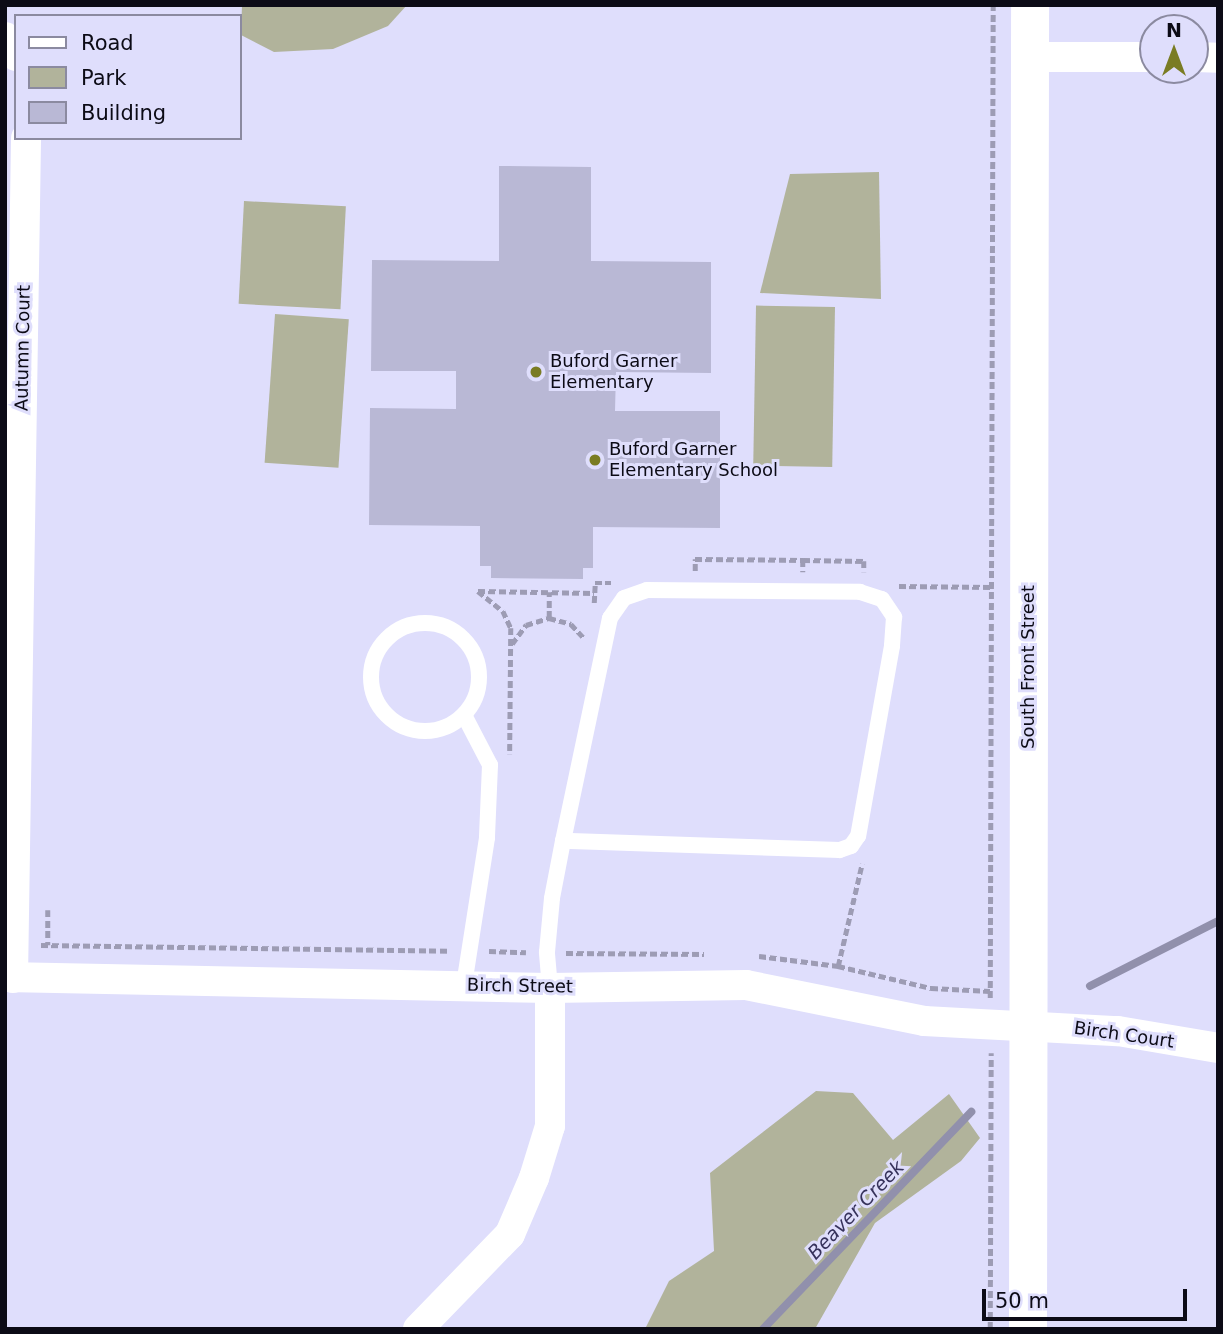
<!DOCTYPE html>
<html>
<head>
<meta charset="utf-8">
<style>
	body { margin:0 }
	#map { position:relative; width:1223px; height:1334px; overflow:hidden; background:#dfdefc; font-family:"DejaVu Sans",sans-serif }
	div>[style] { position:absolute }
	[style*='--x'] { left:calc(var(--x)*1px); top:calc(var(--y)*1px); width:calc(var(--w)*1px); rotate:calc(var(--a)*1deg) }
	.green>* { inset:0; background:#b1b39b; transform-origin:0 0 }
	.stream>* { height:8px; margin:-4px; padding:0 4px; transform-origin:4px; border-radius:4px; background:#9190ac }
	.building>* { inset:0; background:#b9b8d5 }
	.path>* { height:4.5px; margin-top:-2.25px; transform-origin:0; background:repeating-linear-gradient(90deg,#9d9cb4 0 7px,transparent 0 10.5px) }
	.lane>* { height:16px; margin:-8px; padding:0 8px; transform-origin:8px; border-radius:8px; background:#fff }
	.lane>.ring { margin:-8px; padding:0; box-sizing:content-box; background:none; border:16px solid #fff; border-radius:50% }
	.street>* { height:30px; margin:-15px; padding:0 15px; transform-origin:15px; border-radius:15px; background:#fff }
	.secondary>* { height:38px; margin:-19px; padding:0 19px; transform-origin:19px; border-radius:19px; background:#fff }
	.dots>* { width:19px; height:19px; translate:-50% -50%; box-sizing:border-box; border:4px solid #dfdefc; border-radius:50% }
	span { translate:-50% -50%; white-space:nowrap; text-align:center; line-height:1.15; -webkit-text-stroke:6px #dfdefc; paint-order:stroke }
	.street-label { font-size:18px; color:#0c0b16 }
	.poi-label { font-size:18px; color:#0c0b16 }
	.left { translate:0 -50%; text-align:left }
	.water-label { font-size:19px; color:#36325b; font-style:italic }
	.frame { position:absolute; inset:0; border:7px solid #0c0b16; pointer-events:none }
	.legend { position:absolute; left:14px; top:14px; width:228px; height:126px; box-sizing:border-box; background:#dfdefc; border:2px solid #8b8aa0; margin:0; padding:9px 12px; list-style:none; font-size:21px; color:#0c0b16 }
	.legend li { display:flex; align-items:center; gap:14px; height:35px }
	.legend b { width:35px; border:2px solid #8b8aa0 }
	.north { position:absolute; left:1139px; top:14px; width:70px; height:70px; box-sizing:border-box; background:#dfdefc; border:2px solid #8b8aa0; border-radius:50%; rotate:0deg; font-size:19px; font-weight:700; line-height:28px; text-align:center; color:#0c0b16 }
	.north::after { content:''; display:block; margin:auto; width:24px; height:32px; background:#7a7c24; clip-path:polygon(50% 0,100% 100%,50% 72%,0 100%) }
	.scale { position:absolute; left:982px; top:1289px; width:205px; height:32px; box-sizing:border-box; border:4px solid #0c0b16; border-top:0; padding-left:9px; font-size:21px; line-height:24px; white-space:nowrap; color:#0c0b16; -webkit-text-stroke:5px #dfdefc; paint-order:stroke }
</style>
</head>
<body>
<div id="map">
	<div class="green">
		<i style="clip-path:polygon(242px 5px,407px 5px,388px 26px,333px 49px,274px 52px,241px 35px)"></i>
		<i style="clip-path:polygon(879px 172px,881px 299px,760px 293px,790px 174px)"></i>
		<i style="left:244px;top:201px;width:102px;height:103px;rotate:3deg"></i>
		<i style="left:835px;top:307px;width:160px;height:79px;rotate:91deg"></i>
		<i style="left:275px;top:314px;width:74px;height:149px;rotate:4deg"></i>
		<i style="clip-path:polygon(816px 1091px,853px 1093px,893px 1140px,949px 1094px,980px 1138px,961px 1161px,875px 1223px,815px 1329px,645px 1329px,669px 1281px,714px 1251px,710px 1173px)"></i>
	</div>
	<div class="stream">
		<i style="--x:1090;--y:986;--w:144;--a:-26.9"></i>
		<i style="--x:763;--y:1329;--w:301;--a:-46.2"></i>
	</div>
	<div class="building">
		<i style="clip-path:polygon(499px 166px,591px 167px,591px 261px,711px 262px,711px 373px,616px 372px,615px 411px,720px 411px,720px 528px,593px 527px,593px 568px,583px 568px,583px 579px,491px 578px,491px 566px,480px 566px,480px 526px,369px 525px,370px 408px,456px 409px,456px 371px,371px 371px,372px 260px,499px 261px)"></i>
	</div>
	<div class="path">
		<i style="--x:803;--y:560;--w:61;--a:0.9"></i>
		<i style="--x:864;--y:561;--w:11;--a:90"></i>
		<i style="--x:695;--y:571;--w:12;--a:-90"></i>
		<i style="--x:695;--y:559;--w:108;--a:0.5"></i>
		<i style="--x:803;--y:560;--w:12;--a:90"></i>
		<i style="--x:899;--y:586;--w:93;--a:0.6"></i>
		<i style="--x:478;--y:591;--w:32;--a:39"></i>
		<i style="--x:503;--y:611;--w:19;--a:65"></i>
		<i style="--x:511;--y:628;--w:126;--a:90.5"></i>
		<i style="--x:478;--y:591;--w:116;--a:1"></i>
		<i style="--x:594;--y:603;--w:20;--a:-87"></i>
		<i style="--x:595;--y:583;--w:16;--a:0"></i>
		<i style="--x:549;--y:618;--w:26;--a:-90"></i>
		<i style="--x:512;--y:644;--w:24;--a:-54"></i>
		<i style="--x:526;--y:625;--w:24;--a:-17"></i>
		<i style="--x:549;--y:618;--w:23;--a:15"></i>
		<i style="--x:571;--y:624;--w:18;--a:47"></i>
		<i style="--x:48;--y:910;--w:35;--a:90"></i>
		<i style="--x:41;--y:945;--w:408;--a:0.8"></i>
		<i style="--x:489;--y:951;--w:37;--a:2"></i>
		<i style="--x:566;--y:953;--w:138;--a:0.4"></i>
		<i style="--x:759;--y:956;--w:80;--a:7.2"></i>
		<i style="--x:838;--y:966;--w:96;--a:13.3"></i>
		<i style="--x:931;--y:988;--w:59;--a:2.9"></i>
		<i style="--x:838;--y:966;--w:105;--a:-76.8"></i>
		<i style="--x:990;--y:998;--w:993;--a:-89.83"></i>
		<i style="--x:990;--y:1329;--w:276;--a:-89.8"></i>
	</div>
	<div class="lane">
		<i class="ring" style="left:371px;top:623px;width:92px;height:92px"></i>
		<i style="--x:464;--y:715;--w:56;--a:62.5"></i>
		<i style="--x:490;--y:765;--w:73;--a:92.4"></i>
		<i style="--x:487;--y:838;--w:149;--a:98.9"></i>
		<i style="--x:550;--y:988;--w:36;--a:-95"></i>
		<i style="--x:547;--y:952;--w:54;--a:-84.7"></i>
		<i style="--x:552;--y:898;--w:58;--a:-79.1"></i>
		<i style="--x:563;--y:841;--w:228;--a:-78.1"></i>
		<i style="--x:610;--y:618;--w:24;--a:-55"></i>
		<i style="--x:624;--y:598;--w:24;--a:-19"></i>
		<i style="--x:647;--y:590;--w:213;--a:0.5"></i>
		<i style="--x:860;--y:592;--w:23;--a:18"></i>
		<i style="--x:882;--y:599;--w:22;--a:56"></i>
		<i style="--x:894;--y:617;--w:29;--a:94"></i>
		<i style="--x:892;--y:646;--w:193;--a:100.1"></i>
		<i style="--x:858;--y:836;--w:12;--a:125"></i>
		<i style="--x:851;--y:846;--w:12;--a:160"></i>
		<i style="--x:840;--y:850;--w:277;--a:-178.1"></i>
	</div>
	<div class="street">
		<i style="--x:5;--y:37;--w:22;--a:60"></i>
		<i style="--x:1031;--y:57;--w:122;--a:0"></i>
		<i style="--x:1195;--y:57;--w:23;--a:2"></i>
		<i style="--x:5;--y:977;--w:545;--a:1.16"></i>
		<i style="--x:550;--y:988;--w:196;--a:-0.9"></i>
		<i style="--x:746;--y:985;--w:182;--a:11.4"></i>
		<i style="--x:924;--y:1021;--w:194;--a:3"></i>
		<i style="--x:1118;--y:1031;--w:101;--a:9.6"></i>
		<i style="--x:13;--y:978;--w:840;--a:-89.11"></i>
		<i style="--x:418;--y:1329;--w:132;--a:-45.9"></i>
		<i style="--x:510;--y:1234;--w:61;--a:-66.8"></i>
		<i style="--x:534;--y:1178;--w:54;--a:-72.9"></i>
		<i style="--x:550;--y:1126;--w:138;--a:-90"></i>
	</div>
	<div class="secondary">
		<i style="--x:1028;--y:1329;--w:1324;--a:-89.91"></i>
	</div>
	<div class="dots">
		<i style="left:536px;top:372px;background:#7a7c24"></i>
		<i style="left:595px;top:460px;background:#7a7c24"></i>
	</div>
	<div class="street-label">
		<span style="left:23px;top:348px;rotate:-89deg">Autumn Court</span>
		<span style="left:1028px;top:667px;rotate:-90deg">South Front Street</span>
		<span style="left:520px;top:986px;rotate:1deg">Birch Street</span>
		<span style="left:1124px;top:1035px;rotate:8deg">Birch Court</span>
	</div>
	<div class="poi-label">
		<span class="left" style="left:550px;top:372px">Buford Garner<br>Elementary</span>
		<span class="left" style="left:609px;top:460px">Buford Garner<br>Elementary School</span>
	</div>
	<div class="water-label">
		<span style="left:856px;top:1210px;rotate:-46deg">Beaver Creek</span>
	</div>
	<div class="frame"></div>
	<ul class="legend">
	<li><b style="height:9px;background:#fff"></b>Road</li>
	<li><b style="height:19px;background:#b1b39b"></b>Park</li>
	<li><b style="height:19px;background:#b9b8d5"></b>Building</li>
	</ul>
	<div class="north">N</div>
	<div class="scale">50 m</div>
</div>
</body>
</html>
